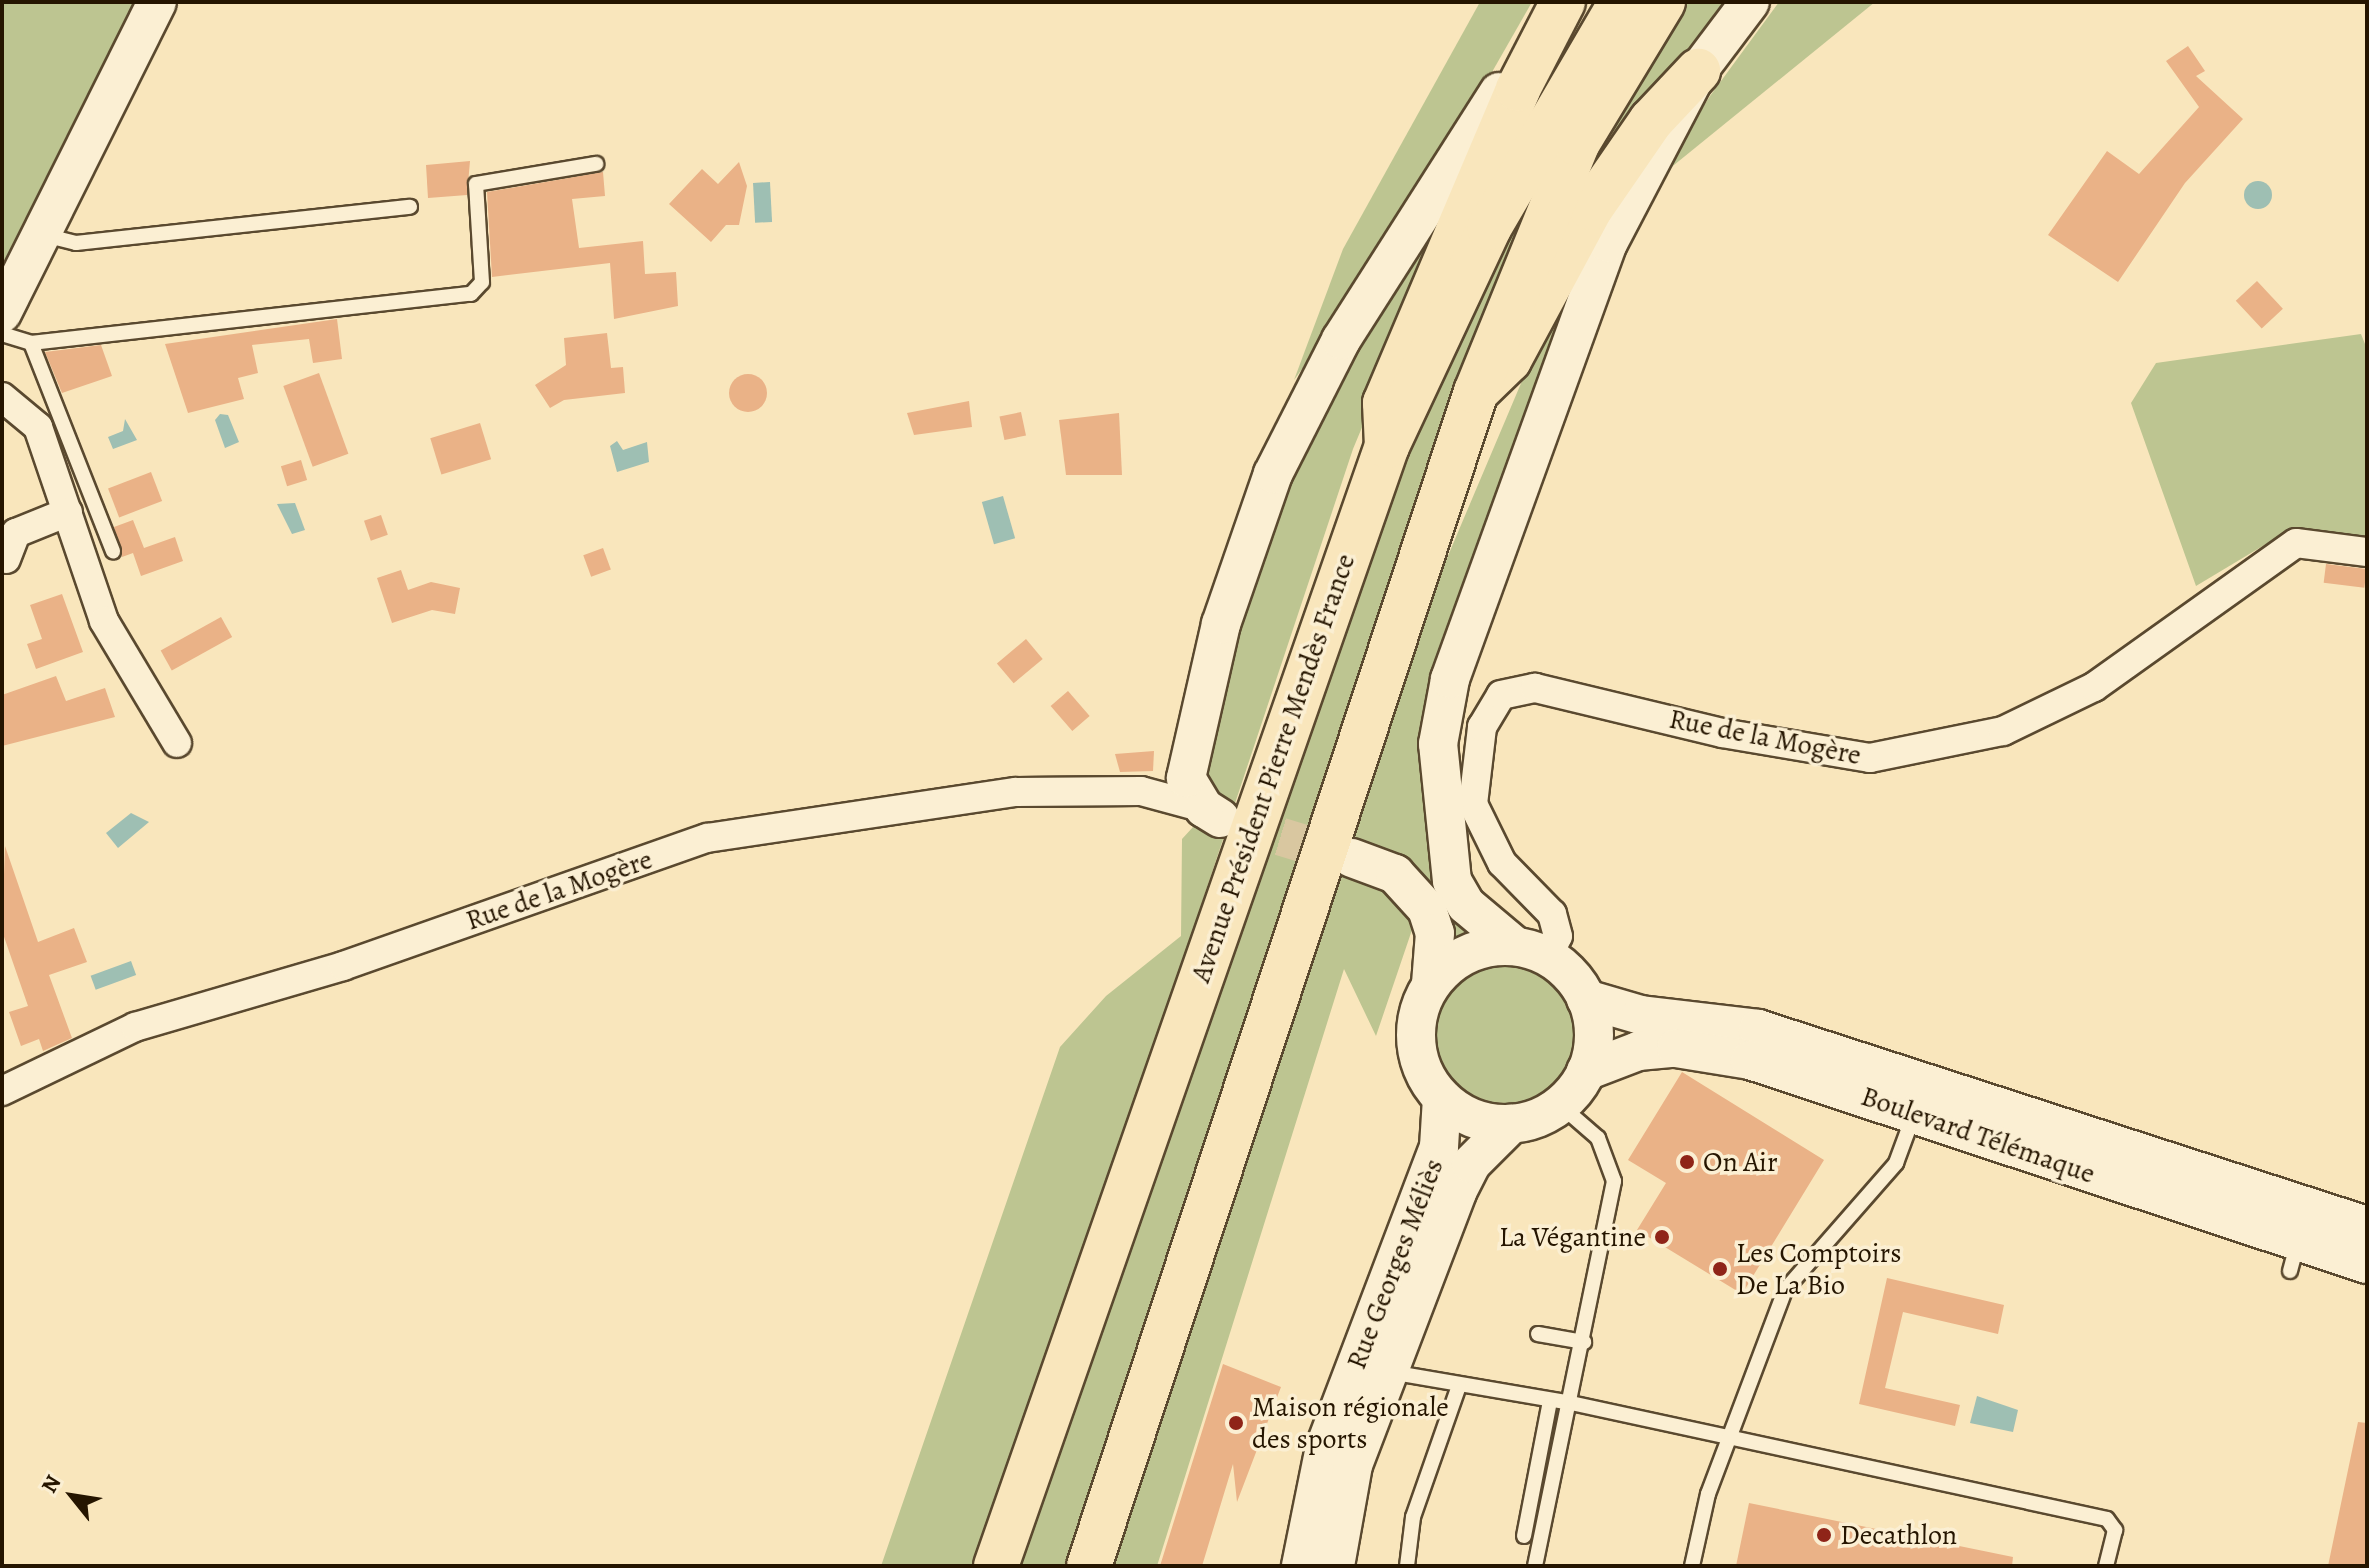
<!DOCTYPE html>
<html>
<head>
<meta charset="utf-8">
<style>
	body { margin:0 }
	#map { position:relative; width:2369px; height:1568px; overflow:hidden; background:#f9e6bc; font-family:Alegreya,serif }
	div>[style] { position:absolute }
	[style*='--x'] { left:calc(var(--x)*1px); top:calc(var(--y)*1px); width:calc(var(--w)*1px); rotate:calc(var(--a)*1deg) }
	.green>* { inset:0; background:#bdc591 }
	.round { border-radius:50% }
	.water>* { inset:0; background:#9ebfb3; transform-origin:0 0 }
	.building>* { inset:0; background:#eab287; transform-origin:0 0 }
	.secondary-tunnel>* { height:38px; margin-top:-19px; transform-origin:0; background:repeating-linear-gradient(90deg,#d9c7a0 0 38px,transparent 0 57px) }
	.roads { filter:drop-shadow(2px 0 #5a492f) drop-shadow(-2px 0 #5a492f) drop-shadow(0 2px #5a492f) drop-shadow(0 -2px #5a492f) }
	.lane>* { height:14px; margin:-7px; padding:0 7px; transform-origin:7px; border-radius:7px; background:#fbefd3 }
	.street>* { height:28px; margin:-14px; padding:0 14px; transform-origin:14px; border-radius:14px; background:#fbefd3 }
	.secondary>* { height:38px; margin:-19px; padding:0 19px; transform-origin:19px; border-radius:19px; background:#fbefd3 }
	.secondary>.ring { margin:-19px; padding:0; box-sizing:content-box; background:none; border:38px solid #fbefd3; border-radius:50% }
	.primary>* { height:44px; margin:-22px; padding:0 22px; transform-origin:22px; border-radius:22px; background:#f9e6bc }
	.highway>* { height:44px; margin:-22px; padding:0 22px; transform-origin:22px; border-radius:22px; background:#f9e6bc }
	.dots>* { width:22px; height:22px; translate:-50% -50%; box-sizing:border-box; border:4px solid #fbefd3; border-radius:50% }
	span { translate:-50% -50%; white-space:nowrap; text-align:center; line-height:1.15; -webkit-text-stroke:7px #fbefd3; paint-order:stroke }
	.street-label { font-size:28px; color:#251500 }
	.poi-label { font-size:28px; color:#251500 }
	.left { translate:0 -50%; text-align:left }
	.right { translate:-100% -50%; text-align:right }
	.frame { position:absolute; inset:0; border:4px solid #251500; pointer-events:none }
	.north { position:absolute; left:32px; top:1456px; width:80px; height:80px; -webkit-text-stroke:6px #fbefd3; paint-order:stroke; rotate:300deg; font-size:22px; font-weight:700; line-height:32px; text-align:center; color:#251500 }
	.north::after { content:''; display:block; margin:auto; width:28px; height:36px; background:#251500; clip-path:polygon(50% 0,100% 100%,50% 72%,0 100%) }
</style>
</head>
<body>
<div id="map">
	<div class="green">
		<i style="clip-path:polygon(2px 2px,136px 2px,122px 52px,2px 277px)"></i>
		<i style="clip-path:polygon(1480px 2px,1532px 2px,1399px 235px,1294px 380px,1343px 249px)"></i>
		<i style="clip-path:polygon(1686px 2px,1731px 2px,1576px 206px,1645px 68px)"></i>
		<i style="clip-path:polygon(1779px 2px,1875px 2px,1658px 178px,1710px 96px)"></i>
		<i style="clip-path:polygon(1564px 129px,1076px 1566px,1008px 1566px,1417px 416px)"></i>
		<i style="clip-path:polygon(1465px 180px,1353px 449px,981px 1566px,881px 1566px,1060px 1047px,1106px 996px,1181px 936px,1182px 839px,1216px 802px,1196px 772px,1234px 608px,1351px 345px)"></i>
		<i style="clip-path:polygon(1560px 291px,1575px 296px,1427px 687px,1421px 776px,1427px 842px,1432px 867px,1471px 933px,1448px 943px,1444px 916px,1373px 882px,1395px 895px,1414px 924px,1376px 1036px,1344px 969px,1157px 1566px,1104px 1566px,1398px 674px)"></i>
		<i style="clip-path:polygon(2361px 334px,2367px 349px,2367px 537px,2286px 532px,2196px 586px,2131px 403px,2156px 363px)"></i>
		<i class="round" style="left:1435px;top:963px;width:140px;height:140px"></i>
	</div>
	<div class="water">
		<i class="round" style="left:2244px;top:181px;width:28px;height:28px"></i>
		<i style="left:770px;top:182px;width:40px;height:17px;rotate:87deg"></i>
		<i style="clip-path:polygon(220px 414px,228px 415px,239px 442px,225px 448px,215px 420px)"></i>
		<i style="clip-path:polygon(125px 419px,137px 440px,113px 449px,108px 437px,123px 431px)"></i>
		<i style="clip-path:polygon(617px 441px,623px 450px,647px 442px,649px 462px,617px 472px,610px 446px)"></i>
		<i style="left:1003px;top:496px;width:44px;height:22px;rotate:74deg"></i>
		<i style="clip-path:polygon(295px 503px,305px 530px,292px 534px,277px 504px)"></i>
		<i style="clip-path:polygon(131px 813px,149px 822px,118px 848px,106px 833px)"></i>
		<i style="left:131px;top:961px;width:15px;height:43px;rotate:70deg"></i>
		<i style="clip-path:polygon(1977px 1396px,2018px 1410px,2013px 1432px,1970px 1423px)"></i>
	</div>
	<div class="building">
		<i style="clip-path:polygon(2188px 46px,2205px 71px,2196px 76px,2243px 119px,2185px 183px,2118px 282px,2048px 235px,2107px 151px,2139px 174px,2199px 107px,2166px 61px)"></i>
		<i style="clip-path:polygon(470px 161px,467px 195px,428px 198px,426px 165px)"></i>
		<i style="clip-path:polygon(739px 162px,747px 186px,739px 225px,726px 225px,711px 242px,669px 204px,702px 169px,718px 184px)"></i>
		<i style="clip-path:polygon(603px 172px,605px 196px,572px 199px,579px 248px,643px 241px,645px 274px,676px 272px,678px 306px,614px 319px,610px 263px,492px 277px,487px 192px)"></i>
		<i style="left:2257px;top:281px;width:38px;height:29px;rotate:47deg"></i>
		<i style="clip-path:polygon(337px 319px,342px 359px,313px 363px,309px 339px,252px 345px,258px 373px,238px 378px,244px 399px,188px 413px,165px 344px)"></i>
		<i style="clip-path:polygon(607px 333px,611px 368px,623px 367px,625px 393px,564px 400px,550px 408px,535px 385px,566px 365px,564px 338px)"></i>
		<i style="clip-path:polygon(101px 345px,112px 376px,62px 393px,45px 352px)"></i>
		<i style="left:319px;top:373px;width:86px;height:38px;rotate:70deg"></i>
		<i class="round" style="left:729px;top:374px;width:38px;height:38px"></i>
		<i style="clip-path:polygon(969px 401px,972px 427px,914px 435px,907px 413px)"></i>
		<i style="left:1021px;top:412px;width:24px;height:22px;rotate:78deg"></i>
		<i style="clip-path:polygon(1119px 413px,1122px 475px,1066px 475px,1059px 420px)"></i>
		<i style="left:480px;top:423px;width:38px;height:52px;rotate:73deg"></i>
		<i style="left:301px;top:460px;width:21px;height:21px;rotate:73deg"></i>
		<i style="left:151px;top:472px;width:31px;height:46px;rotate:69deg"></i>
		<i style="left:381px;top:515px;width:21px;height:18px;rotate:71deg"></i>
		<i style="clip-path:polygon(133px 520px,144px 548px,175px 537px,183px 561px,141px 576px,133px 553px,122px 557px,114px 527px)"></i>
		<i style="left:603px;top:548px;width:23px;height:21px;rotate:70deg"></i>
		<i style="left:2326px;top:564px;width:41px;height:19px;rotate:7deg"></i>
		<i style="clip-path:polygon(401px 570px,408px 590px,431px 582px,460px 588px,455px 614px,432px 610px,392px 623px,377px 578px)"></i>
		<i style="clip-path:polygon(62px 594px,83px 652px,36px 669px,27px 644px,42px 639px,30px 605px)"></i>
		<i style="left:221px;top:617px;width:23px;height:69px;rotate:61deg"></i>
		<i style="left:1026px;top:639px;width:26px;height:38px;rotate:50deg"></i>
		<i style="clip-path:polygon(56px 676px,66px 701px,105px 688px,115px 717px,2px 746px,2px 695px)"></i>
		<i style="left:1068px;top:691px;width:33px;height:23px;rotate:49deg"></i>
		<i style="clip-path:polygon(1154px 751px,1153px 771px,1120px 772px,1115px 754px)"></i>
		<i style="clip-path:polygon(5px 846px,38px 942px,74px 928px,87px 962px,49px 975px,72px 1038px,43px 1051px,39px 1039px,21px 1046px,9px 1012px,28px 1006px,2px 931px)"></i>
		<i style="clip-path:polygon(1682px 1072px,1824px 1160px,1742px 1294px,1637px 1230px,1666px 1183px,1628px 1160px)"></i>
		<i style="clip-path:polygon(1887px 1278px,2004px 1305px,1998px 1334px,1903px 1312px,1885px 1388px,1960px 1405px,1955px 1426px,1859px 1404px)"></i>
		<i style="clip-path:polygon(1223px 1364px,1281px 1387px,1237px 1502px,1233px 1464px,1202px 1566px,1160px 1566px)"></i>
		<i style="clip-path:polygon(2358px 1422px,2367px 1423px,2367px 1566px,2328px 1566px)"></i>
		<i style="clip-path:polygon(1749px 1503px,2013px 1557px,2012px 1566px,1736px 1566px)"></i>
	</div>
	<div class="secondary-tunnel">
		<i style="--x:1226;--y:820;--w:131;--a:16.9"></i>
	</div>
	<div class="roads">
		<div class="lane">
			<i style="--x:44;--y:235;--w:33;--a:14"></i>
			<i style="--x:76;--y:243;--w:336;--a:-6.2"></i>
			<i style="--x:2;--y:334;--w:30;--a:17"></i>
			<i style="--x:31;--y:343;--w:443;--a:-6.4"></i>
			<i style="--x:471;--y:294;--w:16;--a:-47"></i>
			<i style="--x:482;--y:282;--w:98;--a:-93.5"></i>
			<i style="--x:476;--y:184;--w:122;--a:-9.5"></i>
			<i style="--x:31;--y:343;--w:224;--a:68.5"></i>
			<i style="--x:2290;--y:1271;--w:30;--a:-75"></i>
			<i style="--x:1538;--y:1334;--w:47;--a:9.9"></i>
			<i style="--x:1390;--y:1372;--w:184;--a:9.7"></i>
			<i style="--x:1571;--y:1403;--w:548;--a:12.21"></i>
			<i style="--x:2107;--y:1519;--w:14;--a:54"></i>
			<i style="--x:2115;--y:1530;--w:37;--a:104"></i>
			<i style="--x:1524;--y:1536;--w:137;--a:-79.1"></i>
			<i style="--x:1407;--y:1566;--w:49;--a:-83"></i>
			<i style="--x:1413;--y:1517;--w:139;--a:-70.7"></i>
			<i style="--x:1535;--y:1566;--w:393;--a:-78.4"></i>
			<i style="--x:1614;--y:1181;--w:46;--a:-110.4"></i>
			<i style="--x:1598;--y:1138;--w:50;--a:-139"></i>
			<i style="--x:1692;--y:1566;--w:74;--a:-77.5"></i>
			<i style="--x:1708;--y:1494;--w:218;--a:-69.3"></i>
			<i style="--x:1785;--y:1290;--w:169;--a:-48.8"></i>
			<i style="--x:1896;--y:1163;--w:49;--a:-69.7"></i>
		</div>
		<div class="street">
			<i style="--x:2;--y:397;--w:47;--a:39.8"></i>
			<i style="--x:38;--y:427;--w:205;--a:71.2"></i>
			<i style="--x:104;--y:621;--w:142;--a:59.1"></i>
			<i style="--x:6;--y:559;--w:28;--a:-69"></i>
			<i style="--x:16;--y:533;--w:56;--a:-22"></i>
			<i style="--x:1548;--y:957;--w:23;--a:-65"></i>
			<i style="--x:1558;--y:936;--w:23;--a:-105"></i>
			<i style="--x:1552;--y:914;--w:71;--a:-134.4"></i>
			<i style="--x:1502;--y:863;--w:66;--a:-116.2"></i>
			<i style="--x:1473;--y:804;--w:78;--a:-83.3"></i>
			<i style="--x:1482;--y:727;--w:37;--a:-59"></i>
			<i style="--x:1501;--y:695;--w:35;--a:-12"></i>
			<i style="--x:1535;--y:688;--w:192;--a:13.5"></i>
			<i style="--x:1722;--y:733;--w:150;--a:9.6"></i>
			<i style="--x:1870;--y:758;--w:136;--a:-11.5"></i>
			<i style="--x:2003;--y:731;--w:101;--a:-25.8"></i>
			<i style="--x:2094;--y:687;--w:248;--a:-35.5"></i>
			<i style="--x:2296;--y:543;--w:72;--a:7.2"></i>
			<i style="--x:2;--y:1091;--w:148;--a:-25.7"></i>
			<i style="--x:135;--y:1027;--w:217;--a:-16.3"></i>
			<i style="--x:343;--y:966;--w:386;--a:-19.4"></i>
			<i style="--x:707;--y:838;--w:312;--a:-8.5"></i>
			<i style="--x:1016;--y:792;--w:125;--a:-0.5"></i>
			<i style="--x:1141;--y:791;--w:65;--a:15.1"></i>
		</div>
		<div class="secondary">
			<i style="--x:2;--y:313;--w:347;--a:-63.5"></i>
			<i style="--x:1220;--y:818;--w:19;--a:-148"></i>
			<i style="--x:1204;--y:808;--w:35;--a:-121"></i>
			<i style="--x:1186;--y:778;--w:158;--a:-77.2"></i>
			<i style="--x:1221;--y:624;--w:159;--a:-70.9"></i>
			<i style="--x:1273;--y:474;--w:150;--a:-63.1"></i>
			<i style="--x:1341;--y:340;--w:294;--a:-57.5"></i>
			<i style="--x:1352;--y:858;--w:46;--a:20.4"></i>
			<i style="--x:1395;--y:874;--w:47;--a:47.6"></i>
			<i style="--x:1427;--y:909;--w:25;--a:72"></i>
			<i style="--x:1435;--y:933;--w:51;--a:94.5"></i>
			<i style="--x:1515;--y:946;--w:64;--a:-140.1"></i>
			<i style="--x:1466;--y:905;--w:28;--a:-120"></i>
			<i style="--x:1452;--y:881;--w:138;--a:-95.8"></i>
			<i style="--x:1438;--y:744;--w:66;--a:-79.5"></i>
			<i style="--x:1450;--y:679;--w:464;--a:-70.1"></i>
			<i style="--x:1608;--y:243;--w:194;--a:-62.4"></i>
			<i style="--x:1698;--y:71;--w:86;--a:-53"></i>
			<i class="ring" style="left:1416px;top:946px;width:140px;height:140px"></i>
			<i style="--x:1586;--y:999;--w:57;--a:16.2"></i>
			<i style="--x:1641;--y:1015;--w:118;--a:6.8"></i>
			<i style="--x:1758;--y:1029;--w:640;--a:17.93"></i>
			<i style="--x:1586;--y:1071;--w:56;--a:-21"></i>
			<i style="--x:1638;--y:1051;--w:38;--a:-5"></i>
			<i style="--x:1676;--y:1048;--w:75;--a:9.2"></i>
			<i style="--x:1750;--y:1060;--w:650;--a:18.3"></i>
			<i style="--x:1301;--y:1566;--w:121;--a:-78.6"></i>
			<i style="--x:1325;--y:1447;--w:321;--a:-69.2"></i>
			<i style="--x:1439;--y:1147;--w:49;--a:-86.5"></i>
			<i style="--x:1335;--y:1566;--w:103;--a:-79.9"></i>
			<i style="--x:1353;--y:1465;--w:292;--a:-69.1"></i>
			<i style="--x:1457;--y:1192;--w:31;--a:-63"></i>
			<i style="--x:1471;--y:1164;--w:57;--a:-45"></i>
		</div>
		<div class="primary">
			<i style="--x:996;--y:1566;--w:1186;--a:-70.76"></i>
			<i style="--x:1387;--y:446;--w:43;--a:-92.7"></i>
			<i style="--x:1385;--y:403;--w:341;--a:-67"></i>
			<i style="--x:1518;--y:89;--w:98;--a:-62.7"></i>
			<i style="--x:1089;--y:1566;--w:1236;--a:-71.76"></i>
			<i style="--x:1476;--y:392;--w:46;--a:-44.1"></i>
			<i style="--x:1509;--y:360;--w:173;--a:-61.7"></i>
			<i style="--x:1591;--y:208;--w:106;--a:-55.4"></i>
			<i style="--x:1651;--y:121;--w:69;--a:-46.8"></i>
		</div>
		<div class="highway">
			<i style="--x:1476;--y:392;--w:268;--a:-67.8"></i>
			<i style="--x:1577;--y:144;--w:166;--a:-58.8"></i>
			<i style="--x:1387;--y:446;--w:241;--a:-64.9"></i>
			<i style="--x:1489;--y:228;--w:262;--a:-59.7"></i>
		</div>
	</div>
	<div class="dots">
		<i style="left:1687px;top:1162px;background:#8f2418"></i>
		<i style="left:1662px;top:1237px;background:#8f2418"></i>
		<i style="left:1720px;top:1269px;background:#8f2418"></i>
		<i style="left:1236px;top:1423px;background:#8f2418"></i>
		<i style="left:1824px;top:1535px;background:#8f2418"></i>
	</div>
	<div class="street-label">
		<span style="left:1765px;top:737px;rotate:11deg">Rue de la Mogère</span>
		<span style="left:1273px;top:768px;rotate:-71deg">Avenue Président Pierre Mendès France</span>
		<span style="left:559px;top:890px;rotate:-19deg">Rue de la Mogère</span>
		<span style="left:1978px;top:1135px;rotate:19deg">Boulevard Télémaque</span>
		<span style="left:1395px;top:1264px;rotate:-69deg">Rue Georges Méliès</span>
	</div>
	<div class="poi-label">
		<span class="left" style="left:1703px;top:1162px">On Air</span>
		<span class="right" style="left:1646px;top:1237px">La Végantine</span>
		<span class="left" style="left:1736px;top:1269px">Les Comptoirs<br>De La Bio</span>
		<span class="left" style="left:1252px;top:1423px">Maison régionale<br>des sports</span>
		<span class="left" style="left:1840px;top:1535px">Decathlon</span>
	</div>
	<div class="frame"></div>
	<div class="north">N</div>
</div>
</body>
</html>
